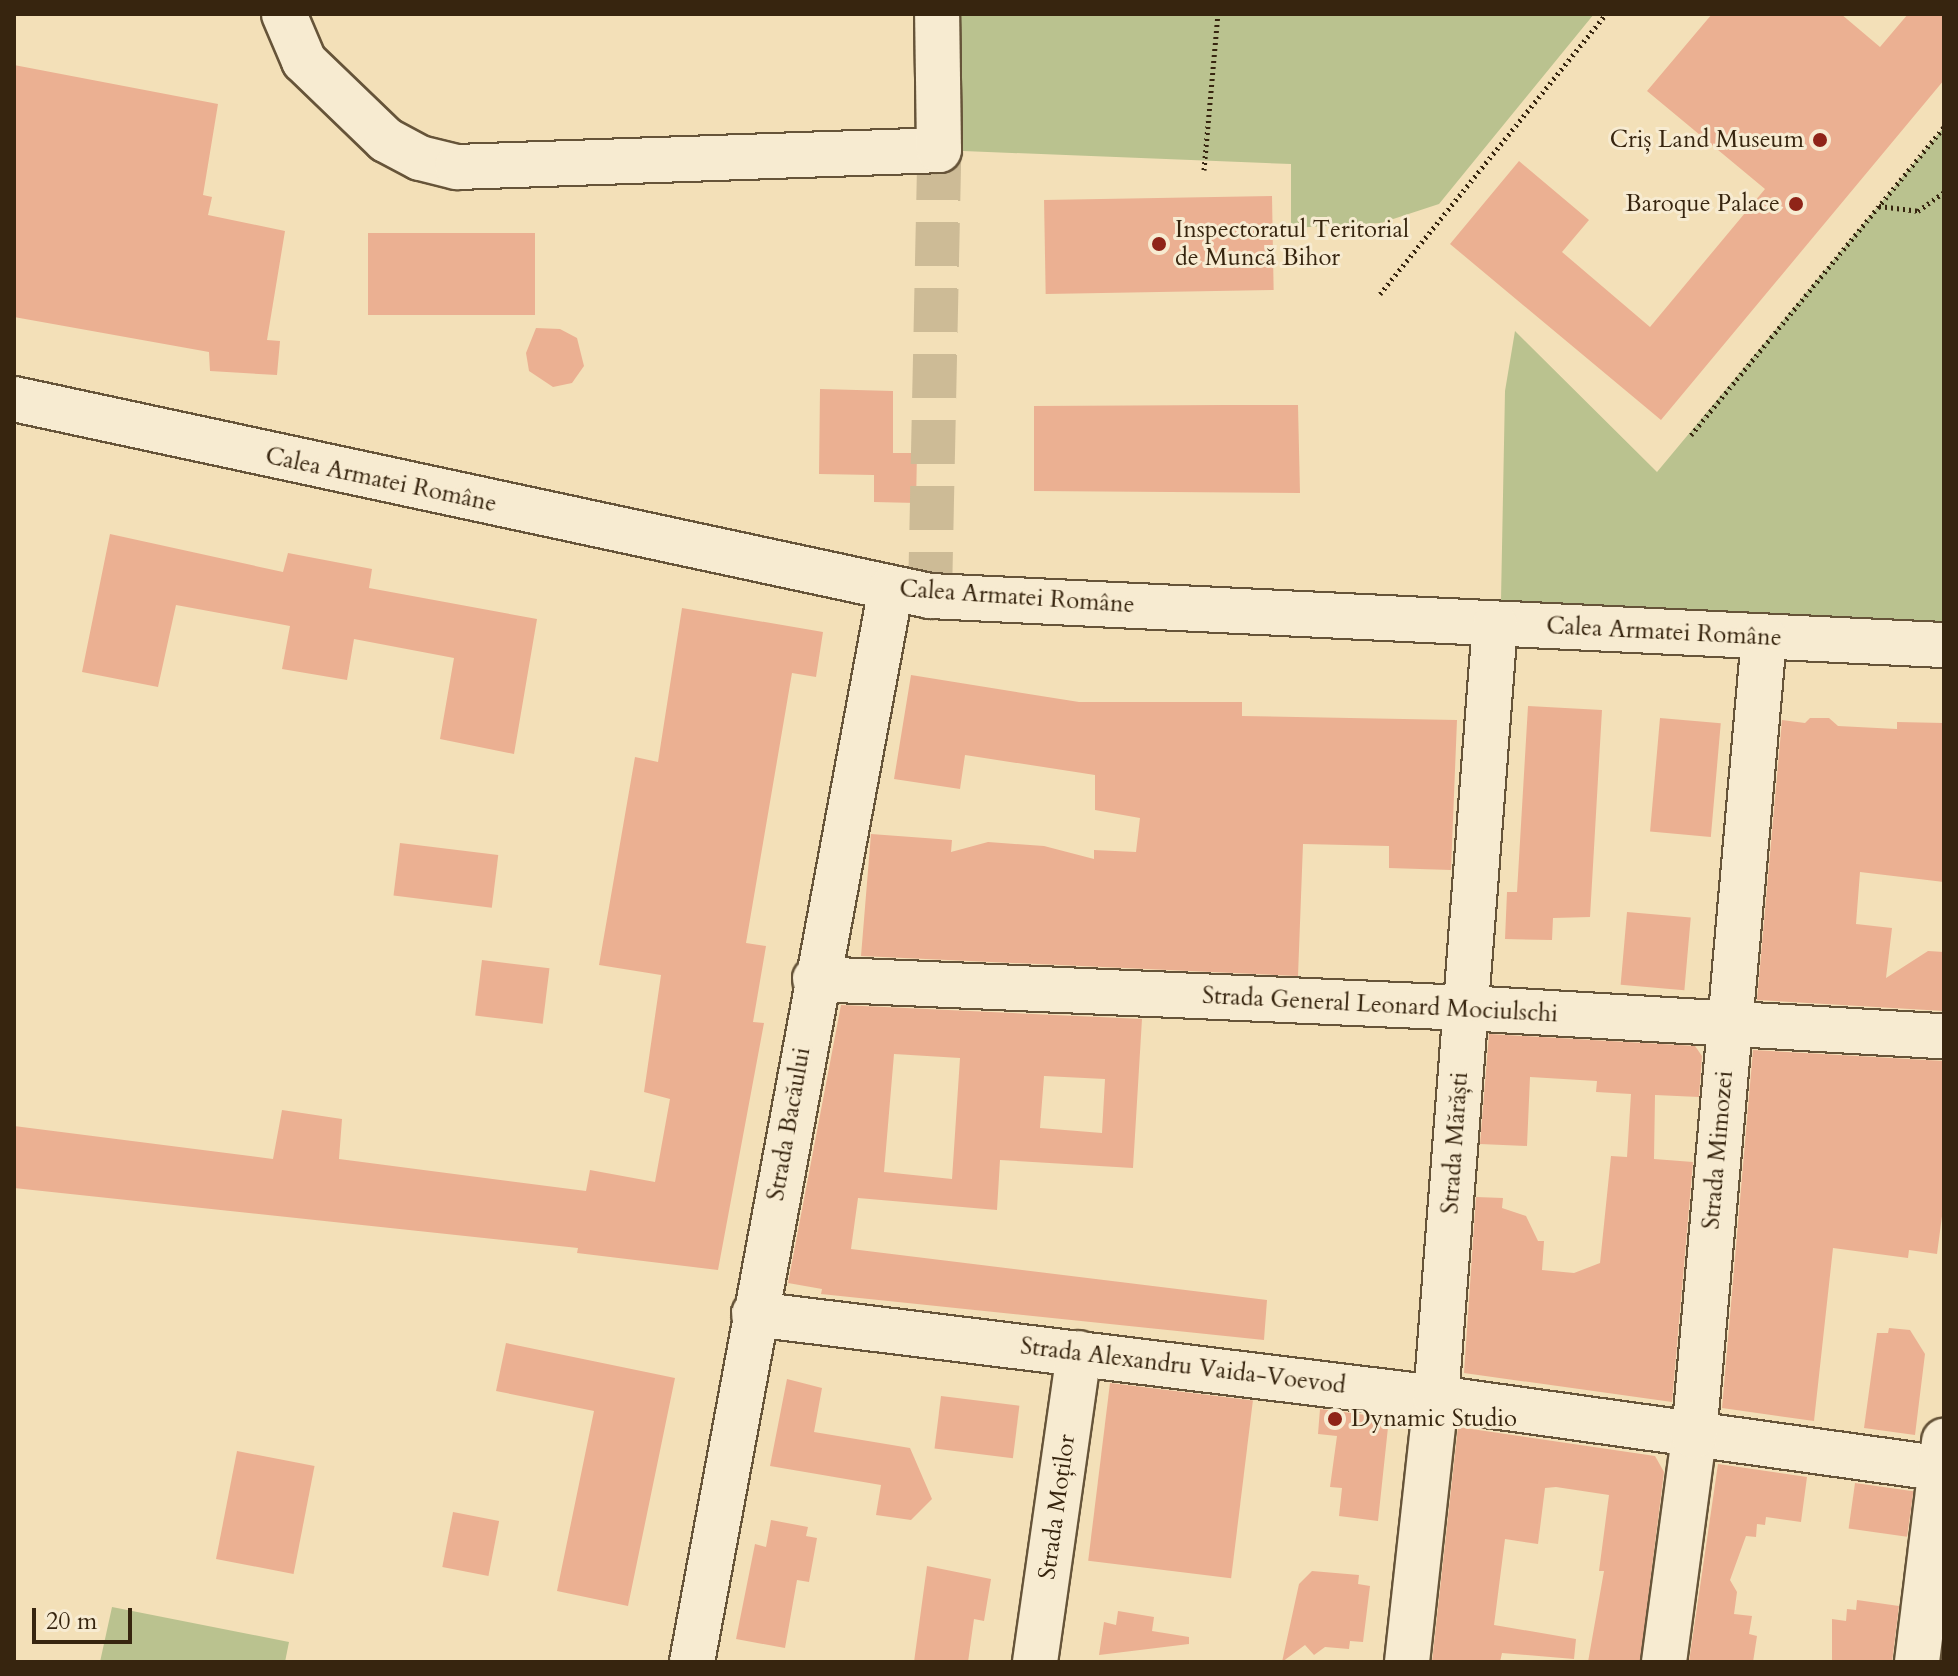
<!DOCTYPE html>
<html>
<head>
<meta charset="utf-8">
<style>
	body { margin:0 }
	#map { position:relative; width:1958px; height:1676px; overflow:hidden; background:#f3e0b8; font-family:Cardo,serif }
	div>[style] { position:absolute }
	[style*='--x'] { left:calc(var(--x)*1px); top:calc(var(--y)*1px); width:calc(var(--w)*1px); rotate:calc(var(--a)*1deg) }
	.green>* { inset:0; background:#bac28f }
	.building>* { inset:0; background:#ebb092; transform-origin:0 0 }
	.minor-tunnel>* { height:44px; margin-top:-22px; transform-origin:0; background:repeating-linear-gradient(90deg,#cdbb96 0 44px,transparent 0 66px) }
	.path>* { height:5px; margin-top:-2.5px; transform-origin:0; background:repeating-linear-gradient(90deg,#37250f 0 2px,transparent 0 6px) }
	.roads { filter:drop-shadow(2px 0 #665439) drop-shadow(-2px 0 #665439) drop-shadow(0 2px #665439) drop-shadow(0 -2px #665439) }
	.minor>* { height:44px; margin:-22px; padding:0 22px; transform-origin:22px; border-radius:22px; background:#f7ebd1 }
	.dots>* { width:22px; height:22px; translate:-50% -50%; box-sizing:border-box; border:4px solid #f7ebd1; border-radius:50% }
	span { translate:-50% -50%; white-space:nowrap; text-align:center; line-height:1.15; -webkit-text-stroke:6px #f7ebd1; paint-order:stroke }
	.poi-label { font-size:24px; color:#37250f }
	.right { translate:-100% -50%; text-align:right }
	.left { translate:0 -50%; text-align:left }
	.street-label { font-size:24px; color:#37250f }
	.frame { position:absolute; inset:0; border:16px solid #37250f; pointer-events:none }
	.scale { position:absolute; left:32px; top:1608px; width:100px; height:36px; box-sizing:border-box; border:4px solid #37250f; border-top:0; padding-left:10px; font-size:24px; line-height:28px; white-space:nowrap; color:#37250f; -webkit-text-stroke:6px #f7ebd1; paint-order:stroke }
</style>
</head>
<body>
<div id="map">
	<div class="green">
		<i style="clip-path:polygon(937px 14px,1594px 14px,1439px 204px,1381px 223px,1291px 228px,1291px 164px,939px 150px)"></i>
		<i style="clip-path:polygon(1944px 127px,1944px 622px,1501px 600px,1505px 391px,1515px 331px,1657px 472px)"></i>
		<i style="clip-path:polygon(112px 1607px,289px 1642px,285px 1662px,100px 1662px)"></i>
	</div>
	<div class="building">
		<i style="clip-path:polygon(1712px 14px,1841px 14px,1880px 47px,1908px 14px,1944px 14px,1944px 80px,1661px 420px,1450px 244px,1519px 161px,1589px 220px,1562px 252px,1650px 327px,1765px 189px,1647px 91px)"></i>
		<i style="clip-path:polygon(14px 65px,218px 104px,203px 195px,212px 197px,208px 215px,285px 231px,267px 340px,280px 341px,277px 375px,210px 371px,209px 352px,14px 317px)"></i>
		<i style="left:1272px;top:196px;width:94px;height:228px;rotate:89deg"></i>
		<i style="left:368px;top:233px;width:167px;height:82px"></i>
		<i style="clip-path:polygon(536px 328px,560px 329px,577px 338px,584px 366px,572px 383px,553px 387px,529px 371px,526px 353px)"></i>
		<i style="clip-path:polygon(820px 389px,893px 391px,893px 453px,917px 453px,916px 503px,874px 502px,874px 475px,819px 474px)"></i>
		<i style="clip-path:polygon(1224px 405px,1298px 405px,1300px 493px,1034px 491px,1034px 406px)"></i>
		<i style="clip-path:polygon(110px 534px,283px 572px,288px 553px,372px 569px,369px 588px,537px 619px,514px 754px,440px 739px,454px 658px,354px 639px,347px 680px,282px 669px,290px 626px,176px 605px,158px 687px,82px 672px)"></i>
		<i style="clip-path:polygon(682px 608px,823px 632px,816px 677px,792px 673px,746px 943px,766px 946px,753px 1022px,764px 1023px,718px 1270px,577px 1253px,578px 1248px,14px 1188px,14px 1126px,273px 1159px,282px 1110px,342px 1119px,339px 1159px,586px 1191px,590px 1170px,655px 1182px,670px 1099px,644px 1092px,661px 975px,599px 965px,635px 757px,658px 762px)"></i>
		<i style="clip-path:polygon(911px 675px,1079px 702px,1242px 702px,1242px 716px,1457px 720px,1451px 870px,1389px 868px,1389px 846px,1303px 844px,1298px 976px,861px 956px,871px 834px,952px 840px,951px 852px,988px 842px,1044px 846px,1094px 859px,1094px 850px,1136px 852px,1140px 818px,1095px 810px,1095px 775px,965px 755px,960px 789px,894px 779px)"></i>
		<i style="clip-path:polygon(1528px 706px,1602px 710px,1590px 917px,1553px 918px,1552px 940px,1505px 939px,1507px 892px,1517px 892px)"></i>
		<i style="left:1660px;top:718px;width:61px;height:114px;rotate:5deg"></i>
		<i style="clip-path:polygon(1810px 718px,1829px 718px,1838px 726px,1897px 729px,1897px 722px,1944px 723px,1944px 882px,1860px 872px,1856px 924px,1892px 928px,1886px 978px,1928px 951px,1944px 952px,1944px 1011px,1757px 1000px,1782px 720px,1805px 723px)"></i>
		<i style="left:400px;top:843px;width:99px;height:53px;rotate:7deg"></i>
		<i style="left:1627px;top:912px;width:64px;height:73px;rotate:5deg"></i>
		<i style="left:482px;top:960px;width:68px;height:56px;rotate:7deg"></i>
		<i style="clip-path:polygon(evenodd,841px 1005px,1142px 1019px,1133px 1168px,1000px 1160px,997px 1210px,858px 1198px,851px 1249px,1267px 1300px,1264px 1340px,821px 1294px,822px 1289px,788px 1283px,841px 1005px,894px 1054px,960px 1058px,952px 1179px,884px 1172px,894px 1054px,841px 1005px,1044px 1076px,1105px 1079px,1102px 1133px,1040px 1128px,1044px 1076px)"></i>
		<i style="clip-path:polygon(1489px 1034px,1695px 1046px,1702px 1056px,1699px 1097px,1655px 1095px,1654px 1159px,1693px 1162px,1672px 1402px,1464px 1373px,1476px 1197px,1503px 1198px,1502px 1208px,1526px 1216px,1538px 1241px,1544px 1241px,1542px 1270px,1574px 1273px,1600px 1263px,1611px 1156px,1627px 1157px,1631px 1094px,1596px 1092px,1597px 1081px,1530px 1077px,1527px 1146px,1480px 1144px)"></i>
		<i style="clip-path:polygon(1753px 1050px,1944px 1061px,1944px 1201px,1937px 1254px,1909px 1250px,1908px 1258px,1833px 1248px,1814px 1421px,1722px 1408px)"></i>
		<i style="clip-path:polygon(1889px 1328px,1910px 1330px,1925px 1354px,1915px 1435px,1864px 1428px,1877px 1333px,1888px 1333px)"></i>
		<i style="clip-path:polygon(506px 1343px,675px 1378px,628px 1606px,557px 1591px,594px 1411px,496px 1391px)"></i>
		<i style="clip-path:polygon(787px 1379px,822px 1388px,814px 1432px,910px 1448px,932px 1499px,911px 1520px,876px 1515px,881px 1485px,770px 1466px)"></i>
		<i style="left:1110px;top:1383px;width:144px;height:179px;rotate:7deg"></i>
		<i style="left:941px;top:1396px;width:79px;height:53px;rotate:7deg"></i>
		<i style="clip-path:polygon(1320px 1409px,1389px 1418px,1378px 1521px,1339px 1516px,1342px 1488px,1330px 1487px,1337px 1436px,1318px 1434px)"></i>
		<i style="clip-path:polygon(1458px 1427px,1655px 1456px,1664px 1472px,1640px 1662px,1588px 1662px,1604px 1571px,1599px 1571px,1609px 1495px,1556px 1487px,1545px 1488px,1538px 1544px,1505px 1539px,1494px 1625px,1576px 1639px,1574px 1659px,1502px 1653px,1500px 1662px,1432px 1662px)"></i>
		<i style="left:237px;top:1451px;width:79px;height:110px;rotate:11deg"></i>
		<i style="clip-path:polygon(1718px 1464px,1807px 1477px,1801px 1522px,1766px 1517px,1765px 1525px,1757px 1524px,1756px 1537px,1746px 1536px,1730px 1580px,1737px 1592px,1734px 1614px,1752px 1616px,1749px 1634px,1757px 1636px,1753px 1662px,1689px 1662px)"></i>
		<i style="left:1855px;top:1483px;width:59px;height:46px;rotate:8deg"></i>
		<i style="left:453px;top:1512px;width:47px;height:56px;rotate:11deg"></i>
		<i style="clip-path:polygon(771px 1520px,808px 1527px,806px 1536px,817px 1538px,809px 1582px,797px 1580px,785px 1648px,736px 1639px,755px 1544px,766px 1547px)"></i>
		<i style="clip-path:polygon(927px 1566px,991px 1579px,984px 1621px,974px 1619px,968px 1662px,914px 1662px)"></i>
		<i style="clip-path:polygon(1312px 1571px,1359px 1575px,1358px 1584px,1370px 1586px,1363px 1642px,1350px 1641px,1349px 1649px,1325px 1647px,1314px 1655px,1305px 1645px,1282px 1662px,1299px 1584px)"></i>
		<i style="clip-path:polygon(1857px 1600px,1899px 1606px,1892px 1662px,1832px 1662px,1832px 1619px,1846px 1621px,1847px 1609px,1856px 1610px)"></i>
		<i style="clip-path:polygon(1118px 1611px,1154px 1617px,1152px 1631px,1189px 1637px,1189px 1644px,1099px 1655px,1104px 1622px,1116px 1625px)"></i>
	</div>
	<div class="minor-tunnel">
		<i style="--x:930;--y:596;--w:446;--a:-88.8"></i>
	</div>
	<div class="path">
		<i style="--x:1204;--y:170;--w:157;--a:-84.9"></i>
		<i style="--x:1879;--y:206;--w:39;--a:7"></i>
		<i style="--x:1918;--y:211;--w:32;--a:-36"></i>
		<i style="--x:1380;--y:294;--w:360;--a:-51.1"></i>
		<i style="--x:1691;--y:435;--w:399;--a:-50.6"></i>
	</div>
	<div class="roads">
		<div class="minor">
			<i style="--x:284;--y:14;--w:51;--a:66.9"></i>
			<i style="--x:304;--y:61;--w:114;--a:43.9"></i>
			<i style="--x:386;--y:140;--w:38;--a:28"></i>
			<i style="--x:420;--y:158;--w:38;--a:14"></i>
			<i style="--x:457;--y:167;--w:482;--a:-2"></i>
			<i style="--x:939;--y:150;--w:136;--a:-90.8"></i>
			<i style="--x:14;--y:399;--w:937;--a:12.14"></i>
			<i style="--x:930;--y:596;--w:1015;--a:2.77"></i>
			<i style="--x:815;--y:979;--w:652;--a:2.55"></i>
			<i style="--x:1466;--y:1008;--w:479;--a:3.4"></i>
			<i style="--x:754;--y:1314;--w:687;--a:7.02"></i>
			<i style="--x:1436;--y:1398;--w:513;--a:7.96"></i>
			<i style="--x:692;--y:1662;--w:1092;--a:-79.5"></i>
			<i style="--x:1035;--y:1662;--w:312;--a:-81.9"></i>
			<i style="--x:1407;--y:1662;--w:266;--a:-83.7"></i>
			<i style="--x:1436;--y:1398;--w:776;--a:-85.64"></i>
			<i style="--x:1664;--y:1662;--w:228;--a:-82.4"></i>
			<i style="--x:1694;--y:1436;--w:802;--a:-84.99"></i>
			<i style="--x:1917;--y:1662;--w:223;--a:-83"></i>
		</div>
	</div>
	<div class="dots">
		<i style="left:1820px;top:140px;background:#8f2418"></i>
		<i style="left:1796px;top:204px;background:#8f2418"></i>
		<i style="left:1159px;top:244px;background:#8f2418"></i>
		<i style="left:1335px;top:1419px;background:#8f2418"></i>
	</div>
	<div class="poi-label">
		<span class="right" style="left:1804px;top:140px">Criș Land Museum</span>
		<span class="right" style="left:1780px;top:204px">Baroque Palace</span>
		<span class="left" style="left:1175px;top:244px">Inspectoratul Teritorial<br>de Muncă Bihor</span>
		<span class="left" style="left:1351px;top:1419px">Dynamic Studio</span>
	</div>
	<div class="street-label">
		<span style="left:381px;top:480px;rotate:12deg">Calea Armatei Române</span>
		<span style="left:1017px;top:597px;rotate:4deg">Calea Armatei Române</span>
		<span style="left:1664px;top:632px;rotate:3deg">Calea Armatei Române</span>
		<span style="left:1380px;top:1005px;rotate:3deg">Strada General Leonard Mociulschi</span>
		<span style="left:789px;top:1124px;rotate:-80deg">Strada Bacăului</span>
		<span style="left:1455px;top:1143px;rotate:-86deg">Strada Mărăști</span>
		<span style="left:1718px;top:1150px;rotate:-85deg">Strada Mimozei</span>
		<span style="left:1183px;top:1366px;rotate:7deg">Strada Alexandru Vaida-Voevod</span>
		<span style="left:1057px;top:1507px;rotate:-82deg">Strada Moților</span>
	</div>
	<div class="frame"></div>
	<div class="scale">20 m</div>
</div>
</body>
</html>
